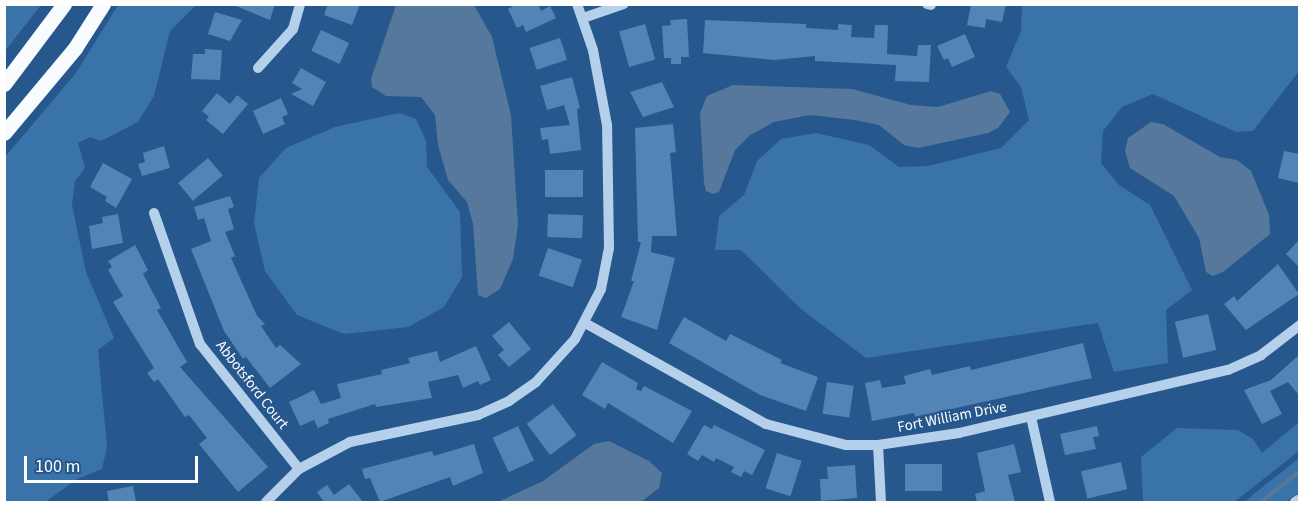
<!DOCTYPE html>
<html>
<head>
<meta charset="utf-8">
<style>
	body { margin:0 }
	#map { position:relative; width:1304px; height:507px; overflow:hidden; background:#26588d; font-family:"Source Sans 3",sans-serif }
	div>[style] { position:absolute }
	[style*='--x'] { left:calc(var(--x)*1px); top:calc(var(--y)*1px); width:calc(var(--w)*1px); rotate:calc(var(--a)*1deg) }
	.green>* { inset:0; background:#3a73a9 }
	.water>* { inset:0; background:#56789c }
	.stream>* { height:4px; margin:-2px; padding:0 2px; transform-origin:2px; border-radius:2px; background:#56789c }
	.building>* { inset:0; background:#5284b5; transform-origin:0 0 }
	.minor>* { height:10px; margin:-5px; padding:0 5px; transform-origin:5px; border-radius:5px; background:#b5d0eb }
	.major>* { height:15px; margin:-7.5px; padding:0 7.5px; transform-origin:7.5px; border-radius:7.5px; background:#f9fcff }
	span { translate:-50% -50%; white-space:nowrap; text-align:center; line-height:1.15; -webkit-text-stroke:4.5px #26588d; paint-order:stroke }
	.street-label { font-size:15px; color:#fff }
	.frame { position:absolute; inset:0; border:6px solid #fff; pointer-events:none }
	.scale { position:absolute; left:24px; top:456px; width:174px; height:27px; box-sizing:border-box; border:3px solid #fff; border-top:0; padding-left:8px; font-size:18px; line-height:21px; white-space:nowrap; color:#fff; -webkit-text-stroke:4px #26588d; paint-order:stroke }
</style>
</head>
<body>
<div id="map">
	<div class="green">
		<i style="clip-path:polygon(5px 4px,41px 5px,5px 51px,4px 5px)"></i>
		<i style="clip-path:polygon(118px 5px,196px 5px,170px 31px,154px 96px,138px 122px,101px 141px,90px 137px,78px 143px,85px 168px,75px 181px,72px 205px,86px 272px,114px 338px,98px 350px,107px 447px,102px 469px,77px 479px,45px 502px,5px 502px,5px 157px,76px 73px)"></i>
		<i style="clip-path:polygon(1022px 5px,1299px 5px,1299px 71px,1253px 131px,1236px 132px,1153px 94px,1122px 107px,1103px 131px,1101px 163px,1119px 185px,1150px 205px,1192px 290px,1166px 310px,1168px 363px,1114px 372px,1098px 323px,866px 358px,801px 309px,741px 250px,715px 250px,719px 216px,744px 195px,757px 161px,781px 139px,816px 133px,869px 145px,899px 167px,928px 166px,1001px 148px,1029px 120px,1021px 87px,1006px 67px,1021px 31px)"></i>
		<i style="clip-path:polygon(399px 113px,416px 119px,426px 141px,427px 167px,460px 212px,462px 277px,444px 307px,408px 327px,344px 334px,297px 315px,265px 271px,254px 223px,259px 178px,286px 148px,335px 127px)"></i>
		<i style="clip-path:polygon(1299px 422px,1299px 451px,1234px 502px,1143px 502px,1141px 457px,1177px 428px,1238px 430px,1253px 439px,1262px 453px)"></i>
		<i style="clip-path:polygon(1299px 458px,1299px 492px,1286px 502px,1244px 502px)"></i>
	</div>
	<div class="water">
		<i style="clip-path:polygon(396px 5px,474px 5px,492px 37px,511px 115px,518px 225px,513px 259px,500px 289px,486px 298px,478px 295px,473px 224px,467px 202px,448px 180px,438px 145px,435px 115px,421px 97px,386px 96px,372px 87px,371px 79px)"></i>
		<i style="clip-path:polygon(733px 85px,852px 89px,911px 105px,938px 107px,991px 91px,1000px 94px,1010px 112px,998px 128px,988px 133px,918px 148px,904px 145px,879px 125px,855px 120px,810px 115px,774px 122px,750px 135px,735px 150px,719px 192px,713px 194px,706px 191px,704px 183px,700px 113px,707px 96px)"></i>
		<i style="clip-path:polygon(1151px 122px,1163px 124px,1220px 157px,1237px 160px,1251px 171px,1269px 215px,1270px 234px,1223px 272px,1213px 276px,1206px 272px,1199px 238px,1174px 196px,1130px 168px,1125px 151px,1128px 138px)"></i>
		<i style="clip-path:polygon(609px 441px,649px 461px,662px 473px,659px 488px,641px 502px,498px 502px,543px 481px,594px 444px)"></i>
	</div>
	<div class="stream">
		<i style="--x:1261;--y:502;--w:50;--a:-38.5"></i>
	</div>
	<div class="building">
		<i style="clip-path:polygon(231px 4px,275px 4px,270px 20px)"></i>
		<i style="clip-path:polygon(328px 4px,360px 4px,352px 25px,324px 15px)"></i>
		<i style="clip-path:polygon(517px 4px,538px 4px,541px 11px,550px 6px,556px 18px,526px 32px,523px 25px,517px 28px,508px 9px)"></i>
		<i style="clip-path:polygon(977px 4px,1006px 4px,1002px 22px,986px 19px,985px 28px,967px 25px,971px 5px)"></i>
		<i style="clip-path:polygon(215px 12px,242px 20px,230px 41px,208px 34px)"></i>
		<i style="clip-path:polygon(687px 19px,689px 57px,681px 57px,681px 64px,671px 64px,671px 58px,664px 58px,662px 26px,671px 25px,670px 20px)"></i>
		<i style="clip-path:polygon(705px 20px,806px 24px,806px 28px,838px 30px,838px 24px,852px 25px,851px 37px,874px 38px,875px 25px,888px 25px,887px 54px,917px 56px,918px 45px,931px 45px,929px 82px,895px 81px,896px 65px,815px 61px,815px 56px,774px 60px,703px 53px)"></i>
		<i style="left:645px;top:24px;width:37px;height:27px;rotate:74deg"></i>
		<i style="left:321px;top:30px;width:31px;height:23px;rotate:25deg"></i>
		<i style="clip-path:polygon(965px 34px,975px 57px,952px 67px,948px 58px,944px 60px,937px 46px)"></i>
		<i style="left:560px;top:38px;width:23px;height:32px;rotate:72deg"></i>
		<i style="clip-path:polygon(205px 49px,222px 50px,220px 80px,191px 79px,193px 54px,205px 54px)"></i>
		<i style="clip-path:polygon(301px 68px,326px 82px,313px 106px,291px 94px,302px 89px,292px 83px)"></i>
		<i style="clip-path:polygon(572px 77px,580px 108px,577px 109px,581px 150px,550px 154px,548px 139px,542px 140px,540px 128px,570px 125px,564px 105px,547px 110px,540px 86px)"></i>
		<i style="clip-path:polygon(662px 82px,674px 107px,643px 117px,630px 92px)"></i>
		<i style="clip-path:polygon(217px 93px,230px 104px,237px 95px,248px 104px,223px 134px,206px 120px,209px 117px,202px 111px)"></i>
		<i style="clip-path:polygon(281px 98px,288px 114px,282px 117px,285px 124px,263px 134px,253px 111px)"></i>
		<i style="clip-path:polygon(673px 124px,676px 152px,670px 153px,677px 236px,652px 236px,651px 252px,675px 258px,657px 330px,621px 317px,634px 281px,631px 281px,641px 242px,638px 242px,635px 128px)"></i>
		<i style="clip-path:polygon(164px 146px,170px 168px,142px 176px,138px 164px,145px 162px,143px 153px)"></i>
		<i style="clip-path:polygon(1284px 151px,1299px 154px,1299px 183px,1278px 178px)"></i>
		<i style="left:208px;top:158px;width:23px;height:39px;rotate:50deg"></i>
		<i style="clip-path:polygon(103px 163px,132px 179px,116px 208px,105px 201px,107px 197px,90px 187px)"></i>
		<i style="left:583px;top:170px;width:27px;height:38px;rotate:90deg"></i>
		<i style="clip-path:polygon(230px 196px,234px 207px,228px 209px,234px 229px,225px 232px,235px 256px,231px 258px,257px 316px,265px 324px,261px 326px,276px 348px,280px 345px,301px 364px,270px 388px,246px 357px,243px 359px,224px 331px,191px 249px,211px 241px,204px 218px,198px 220px,194px 207px)"></i>
		<i style="clip-path:polygon(118px 214px,123px 243px,92px 249px,89px 226px,103px 223px,102px 217px)"></i>
		<i style="left:548px;top:214px;width:35px;height:23px;rotate:2deg"></i>
		<i style="clip-path:polygon(1299px 240px,1299px 267px,1286px 254px)"></i>
		<i style="clip-path:polygon(135px 245px,148px 270px,143px 274px,161px 308px,157px 310px,187px 362px,180px 367px,268px 467px,238px 492px,199px 444px,207px 438px,189px 415px,185px 417px,158px 379px,154px 382px,147px 373px,154px 368px,113px 302px,123px 296px,108px 270px,112px 267px,108px 261px)"></i>
		<i style="left:548px;top:248px;width:36px;height:29px;rotate:19deg"></i>
		<i style="clip-path:polygon(1278px 264px,1299px 294px,1246px 330px,1224px 304px,1234px 296px,1237px 301px)"></i>
		<i style="left:1208px;top:314px;width:37px;height:34px;rotate:77deg"></i>
		<i style="clip-path:polygon(684px 317px,726px 341px,730px 334px,782px 360px,780px 363px,818px 377px,806px 411px,760px 395px,669px 343px)"></i>
		<i style="clip-path:polygon(509px 322px,531px 349px,509px 367px,498px 355px,504px 350px,492px 336px)"></i>
		<i style="clip-path:polygon(1083px 343px,1092px 378px,915px 417px,914px 413px,872px 421px,865px 383px,880px 380px,882px 388px,906px 384px,904px 376px,930px 369px,932px 375px,970px 366px,971px 370px)"></i>
		<i style="clip-path:polygon(476px 346px,491px 380px,480px 385px,478px 381px,463px 388px,458px 375px,428px 382px,432px 398px,376px 407px,375px 404px,328px 419px,329px 423px,318px 428px,314px 420px,300px 426px,289px 402px,314px 390px,321px 404px,341px 398px,337px 384px,382px 374px,381px 370px,410px 363px,408px 358px,437px 351px,440px 362px)"></i>
		<i style="clip-path:polygon(1299px 355px,1299px 395px,1288px 382px,1270px 391px,1282px 414px,1262px 424px,1244px 390px,1271px 380px)"></i>
		<i style="clip-path:polygon(602px 362px,638px 383px,636px 389px,641px 391px,644px 386px,692px 411px,673px 443px,608px 403px,605px 409px,582px 395px)"></i>
		<i style="left:827px;top:382px;width:27px;height:32px;rotate:8deg"></i>
		<i style="left:553px;top:404px;width:39px;height:33px;rotate:53deg"></i>
		<i style="clip-path:polygon(704px 425px,712px 429px,714px 425px,765px 450px,752px 475px,744px 471px,741px 477px,731px 472px,734px 467px,716px 458px,714px 462px,702px 455px,698px 461px,687px 454px)"></i>
		<i style="left:518px;top:426px;width:38px;height:28px;rotate:65deg"></i>
		<i style="clip-path:polygon(1097px 426px,1099px 436px,1093px 437px,1096px 449px,1065px 455px,1060px 434px)"></i>
		<i style="clip-path:polygon(474px 444px,483px 473px,453px 486px,450px 477px,380px 502px,370px 478px,365px 479px,362px 469px,432px 451px,434px 456px)"></i>
		<i style="clip-path:polygon(1014px 444px,1021px 472px,1008px 475px,1015px 502px,977px 502px,975px 494px,985px 491px,977px 453px)"></i>
		<i style="left:777px;top:453px;width:26px;height:37px;rotate:18deg"></i>
		<i style="left:1121px;top:462px;width:28px;height:41px;rotate:77deg"></i>
		<i style="left:942px;top:464px;width:27px;height:37px;rotate:90deg"></i>
		<i style="clip-path:polygon(855px 465px,857px 498px,821px 501px,820px 479px,828px 479px,827px 467px)"></i>
		<i style="clip-path:polygon(349px 484px,363px 502px,324px 502px,317px 492px,327px 485px,334px 495px)"></i>
		<i style="clip-path:polygon(133px 486px,136px 502px,109px 502px,107px 491px)"></i>
	</div>
	<div class="minor">
		<i style="--x:927;--y:4;--w:4;--a:14"></i>
		<i style="--x:583;--y:18;--w:43;--a:-18.9"></i>
		<i style="--x:258;--y:68;--w:52;--a:-48.1"></i>
		<i style="--x:293;--y:29;--w:26;--a:-74"></i>
		<i style="--x:154;--y:213;--w:139;--a:70.7"></i>
		<i style="--x:200;--y:344;--w:159;--a:51.6"></i>
		<i style="--x:585;--y:323;--w:207;--a:29.2"></i>
		<i style="--x:766;--y:424;--w:83;--a:14.7"></i>
		<i style="--x:846;--y:445;--w:32;--a:0"></i>
		<i style="--x:878;--y:445;--w:82;--a:-8.4"></i>
		<i style="--x:959;--y:433;--w:276;--a:-13.2"></i>
		<i style="--x:1228;--y:370;--w:36;--a:-24"></i>
		<i style="--x:1261;--y:355;--w:49;--a:-37.6"></i>
		<i style="--x:1031;--y:417;--w:87;--a:77.4"></i>
		<i style="--x:878;--y:445;--w:57;--a:87"></i>
		<i style="--x:266;--y:502;--w:47;--a:-45"></i>
		<i style="--x:299;--y:469;--w:58;--a:-27.9"></i>
		<i style="--x:350;--y:442;--w:131;--a:-11.9"></i>
		<i style="--x:478;--y:415;--w:34;--a:-24"></i>
		<i style="--x:509;--y:401;--w:33;--a:-35"></i>
		<i style="--x:536;--y:382;--w:58;--a:-47.8"></i>
		<i style="--x:575;--y:339;--w:56;--a:-62.5"></i>
		<i style="--x:601;--y:289;--w:42;--a:-79"></i>
		<i style="--x:609;--y:248;--w:123;--a:-90.9"></i>
		<i style="--x:607;--y:125;--w:76;--a:-100.6"></i>
		<i style="--x:593;--y:50;--w:49;--a:-109.2"></i>
		<i style="--x:1295;--y:502;--w:6;--a:-31"></i>
	</div>
	<div class="major">
		<i style="--x:4;--y:84;--w:100;--a:-53.1"></i>
		<i style="--x:4;--y:133;--w:111;--a:-50.1"></i>
		<i style="--x:75;--y:48;--w:52;--a:-57.5"></i>
	</div>
	<div class="street-label">
		<span style="left:252px;top:385px;rotate:52deg">Abbotsford Court</span>
		<span style="left:952px;top:417px;rotate:-11deg">Fort William Drive</span>
	</div>
	<div class="frame"></div>
	<div class="scale">100 m</div>
</div>
</body>
</html>
